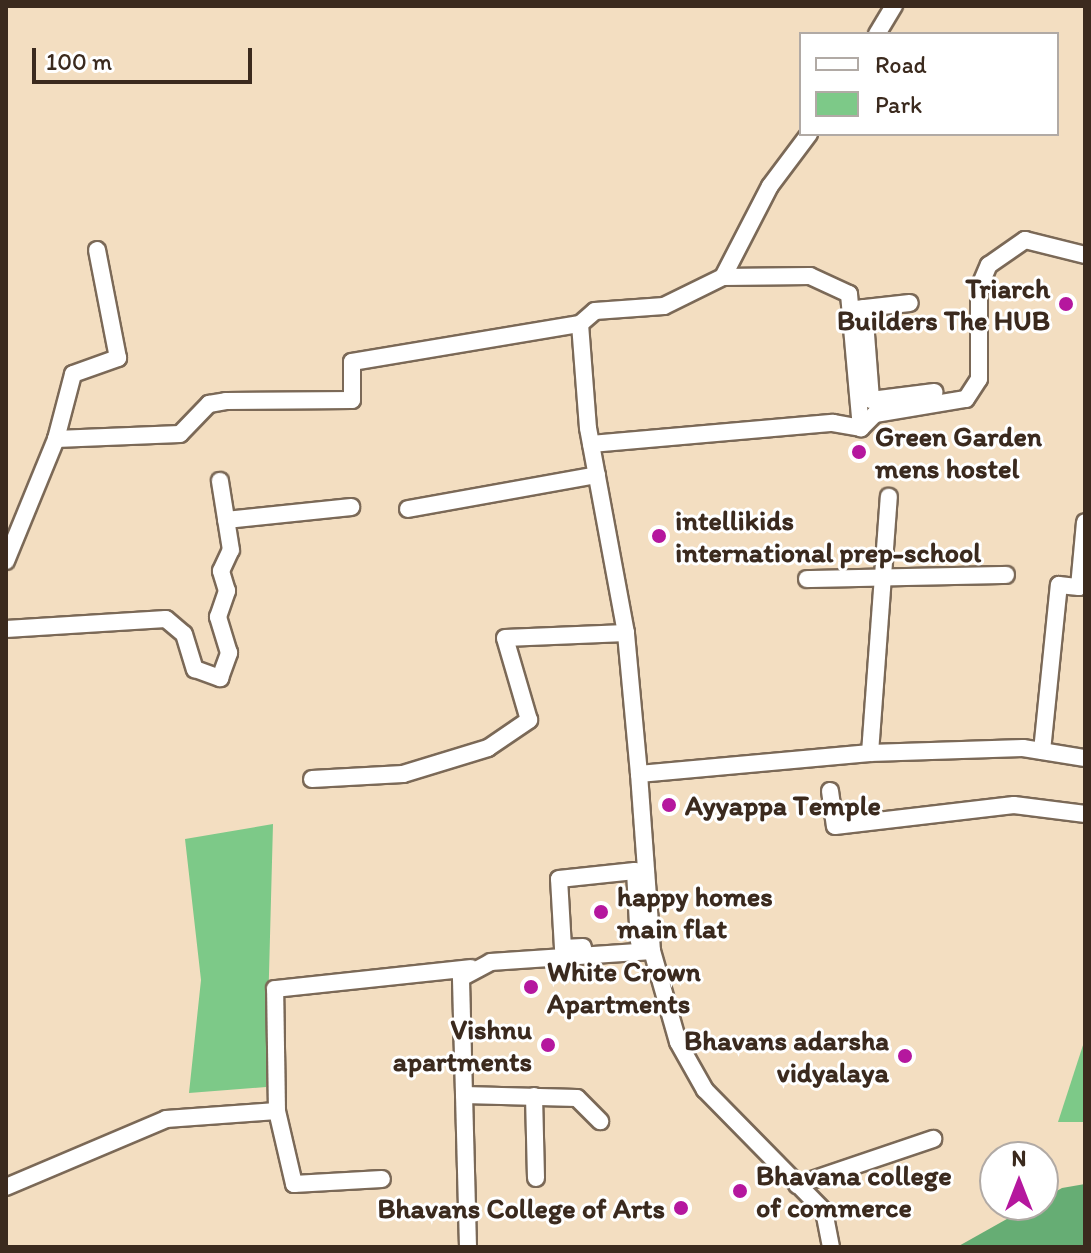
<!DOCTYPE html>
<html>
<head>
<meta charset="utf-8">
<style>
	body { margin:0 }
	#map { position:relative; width:1091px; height:1253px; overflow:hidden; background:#f3dec1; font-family:Itim,sans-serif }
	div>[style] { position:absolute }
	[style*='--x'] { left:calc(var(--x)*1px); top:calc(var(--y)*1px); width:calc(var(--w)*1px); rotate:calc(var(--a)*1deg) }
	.green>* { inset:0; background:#7dc988 }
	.forest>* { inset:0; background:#66ad74 }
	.roads { filter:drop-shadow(2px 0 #7b6957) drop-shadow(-2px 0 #7b6957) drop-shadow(0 2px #7b6957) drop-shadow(0 -2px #7b6957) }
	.street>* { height:16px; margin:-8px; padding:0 8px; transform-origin:8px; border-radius:8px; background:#fff }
	.dots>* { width:22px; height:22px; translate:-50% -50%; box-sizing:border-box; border:4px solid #fff; border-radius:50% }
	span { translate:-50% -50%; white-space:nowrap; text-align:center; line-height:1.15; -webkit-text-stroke:6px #fff; paint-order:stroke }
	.poi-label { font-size:28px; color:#3b2a1e; font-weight:700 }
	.right { translate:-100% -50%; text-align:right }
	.left { translate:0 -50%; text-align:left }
	.frame { position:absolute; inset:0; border:8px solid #3b2a1e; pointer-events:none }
	.legend { position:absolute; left:799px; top:32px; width:260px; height:104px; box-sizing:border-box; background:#fff; border:2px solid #b1aaa5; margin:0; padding:10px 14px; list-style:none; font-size:24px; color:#3b2a1e }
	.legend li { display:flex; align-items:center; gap:16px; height:40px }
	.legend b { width:40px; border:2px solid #b1aaa5 }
	.north { position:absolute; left:979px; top:1141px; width:80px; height:80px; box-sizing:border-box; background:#fff; border:2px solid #b1aaa5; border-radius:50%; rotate:0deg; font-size:22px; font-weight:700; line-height:32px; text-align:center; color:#3b2a1e }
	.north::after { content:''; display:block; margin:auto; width:28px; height:36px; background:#b5179e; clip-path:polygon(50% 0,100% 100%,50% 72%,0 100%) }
	.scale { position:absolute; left:32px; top:48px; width:220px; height:36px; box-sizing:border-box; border:4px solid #3b2a1e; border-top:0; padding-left:10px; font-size:24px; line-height:28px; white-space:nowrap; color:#3b2a1e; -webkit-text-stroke:6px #fff; paint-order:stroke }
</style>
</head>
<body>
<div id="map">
	<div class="green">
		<i style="clip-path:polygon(273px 824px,266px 1087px,189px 1093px,201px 980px,185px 839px)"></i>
		<i style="clip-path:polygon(1085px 1039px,1085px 1122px,1058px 1122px)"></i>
	</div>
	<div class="forest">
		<i style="clip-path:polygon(1085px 1184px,1085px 1247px,957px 1247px,1062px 1188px)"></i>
	</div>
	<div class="roads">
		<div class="street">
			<i style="--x:877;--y:34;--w:33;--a:-59"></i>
			<i style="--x:723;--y:277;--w:87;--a:-0.7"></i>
			<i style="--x:810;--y:276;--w:43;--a:24.8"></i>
			<i style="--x:849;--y:294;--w:135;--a:84.9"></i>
			<i style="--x:864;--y:308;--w:92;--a:85.6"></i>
			<i style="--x:871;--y:400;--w:64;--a:-7.2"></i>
			<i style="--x:856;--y:309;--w:54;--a:-6.3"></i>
			<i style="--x:56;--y:439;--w:67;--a:-75.3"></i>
			<i style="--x:73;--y:374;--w:48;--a:-19.6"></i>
			<i style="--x:118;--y:358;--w:110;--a:-101"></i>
			<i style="--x:591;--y:444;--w:243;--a:-5"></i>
			<i style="--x:833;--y:423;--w:28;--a:10"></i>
			<i style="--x:861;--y:428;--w:20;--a:-45"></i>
			<i style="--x:875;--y:414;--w:92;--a:-9.4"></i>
			<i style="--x:966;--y:399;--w:24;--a:-57"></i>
			<i style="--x:979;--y:379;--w:91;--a:-90"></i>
			<i style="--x:979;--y:288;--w:25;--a:-67"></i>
			<i style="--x:989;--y:265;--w:44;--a:-34.8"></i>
			<i style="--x:1025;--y:240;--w:62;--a:14"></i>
			<i style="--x:408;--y:509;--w:192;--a:-10.2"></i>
			<i style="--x:226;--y:520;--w:126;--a:-5.9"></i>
			<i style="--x:6;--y:561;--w:132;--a:-67.7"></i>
			<i style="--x:56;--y:439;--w:124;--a:-2.3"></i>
			<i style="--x:180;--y:434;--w:42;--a:-46"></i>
			<i style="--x:209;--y:404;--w:17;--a:-10"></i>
			<i style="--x:226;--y:401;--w:126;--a:-0.5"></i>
			<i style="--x:352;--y:400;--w:38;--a:-90"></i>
			<i style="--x:352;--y:362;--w:231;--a:-9.5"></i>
			<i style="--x:807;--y:579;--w:199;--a:-1.2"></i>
			<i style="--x:6;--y:629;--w:160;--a:-3.6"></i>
			<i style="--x:166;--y:619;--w:23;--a:40"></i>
			<i style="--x:184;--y:634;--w:37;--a:73"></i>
			<i style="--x:195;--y:669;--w:27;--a:20"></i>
			<i style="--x:220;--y:678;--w:27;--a:-70"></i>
			<i style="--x:229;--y:653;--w:38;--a:-107"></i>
			<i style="--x:218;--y:617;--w:28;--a:-71"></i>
			<i style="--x:227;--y:591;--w:21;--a:-107"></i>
			<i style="--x:221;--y:571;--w:23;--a:-65"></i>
			<i style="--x:231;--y:550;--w:70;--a:-99.1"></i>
			<i style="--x:1042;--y:751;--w:167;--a:-84.2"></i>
			<i style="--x:1059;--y:585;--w:20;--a:6"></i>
			<i style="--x:1079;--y:587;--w:65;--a:-84.7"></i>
			<i style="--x:870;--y:753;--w:257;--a:-85.8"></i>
			<i style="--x:639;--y:774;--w:142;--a:-95.3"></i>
			<i style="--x:626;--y:633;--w:208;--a:-100.5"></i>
			<i style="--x:588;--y:428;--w:104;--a:-94.4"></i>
			<i style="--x:580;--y:324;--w:20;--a:-41"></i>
			<i style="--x:595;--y:311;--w:69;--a:-4.1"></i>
			<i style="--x:664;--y:306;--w:66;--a:-26.2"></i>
			<i style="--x:723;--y:277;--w:102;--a:-62.7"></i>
			<i style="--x:770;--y:186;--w:65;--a:-53.1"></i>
			<i style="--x:312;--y:779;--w:91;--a:-3.1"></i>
			<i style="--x:403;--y:774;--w:89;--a:-17"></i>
			<i style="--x:488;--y:748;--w:50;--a:-34.3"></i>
			<i style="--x:529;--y:720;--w:85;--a:-106.3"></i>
			<i style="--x:505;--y:638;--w:121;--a:-2.4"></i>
			<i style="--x:830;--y:791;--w:35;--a:82"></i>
			<i style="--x:835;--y:826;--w:180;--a:-6.7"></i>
			<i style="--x:1014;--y:805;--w:72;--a:7.2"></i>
			<i style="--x:583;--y:947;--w:20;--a:177"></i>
			<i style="--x:563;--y:948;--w:69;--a:-93.3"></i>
			<i style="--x:559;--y:879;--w:76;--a:-6"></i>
			<i style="--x:635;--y:871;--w:71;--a:86.8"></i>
			<i style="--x:464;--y:1095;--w:113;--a:1.5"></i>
			<i style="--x:577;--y:1098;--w:33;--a:45"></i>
			<i style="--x:534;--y:1096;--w:82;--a:88.6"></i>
			<i style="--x:277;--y:1111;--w:75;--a:76.9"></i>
			<i style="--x:294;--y:1184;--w:88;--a:-3.3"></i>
			<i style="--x:797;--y:1185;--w:144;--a:-18.7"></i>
			<i style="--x:6;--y:1187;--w:174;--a:-23"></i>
			<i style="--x:166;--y:1119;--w:111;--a:-4.1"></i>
			<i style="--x:277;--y:1111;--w:122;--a:-90.9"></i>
			<i style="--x:275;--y:989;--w:197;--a:-6.1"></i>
			<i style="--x:468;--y:1247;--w:269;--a:-91.5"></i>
			<i style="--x:461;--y:978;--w:34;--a:-28"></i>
			<i style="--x:491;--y:962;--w:161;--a:-3.9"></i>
			<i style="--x:831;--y:1247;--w:37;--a:-101"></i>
			<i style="--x:824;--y:1211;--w:170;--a:-134.5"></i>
			<i style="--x:705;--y:1090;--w:55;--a:-119.4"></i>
			<i style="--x:678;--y:1042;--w:95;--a:-105.9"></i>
			<i style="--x:652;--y:951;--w:177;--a:-94.2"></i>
			<i style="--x:639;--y:774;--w:232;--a:-5.2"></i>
			<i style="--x:870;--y:753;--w:153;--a:-1.9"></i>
			<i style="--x:1023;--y:748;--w:63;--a:9.2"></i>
		</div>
	</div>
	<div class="dots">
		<i style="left:1066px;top:304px;background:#b5179e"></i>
		<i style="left:859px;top:452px;background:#b5179e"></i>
		<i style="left:659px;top:536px;background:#b5179e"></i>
		<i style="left:669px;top:805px;background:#b5179e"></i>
		<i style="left:601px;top:912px;background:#b5179e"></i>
		<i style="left:531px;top:987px;background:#b5179e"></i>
		<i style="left:548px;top:1045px;background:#b5179e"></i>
		<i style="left:905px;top:1056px;background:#b5179e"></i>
		<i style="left:740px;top:1191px;background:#b5179e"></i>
		<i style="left:681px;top:1208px;background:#b5179e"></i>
	</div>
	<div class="poi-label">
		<span class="right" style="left:1050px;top:304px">Triarch<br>Builders The HUB</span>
		<span class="left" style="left:875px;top:452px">Green Garden<br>mens hostel</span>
		<span class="left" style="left:675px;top:536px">intellikids<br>international prep-school</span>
		<span class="left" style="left:685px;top:805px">Ayyappa Temple</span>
		<span class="left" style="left:617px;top:912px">happy homes<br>main flat</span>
		<span class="left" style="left:547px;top:987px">White Crown<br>Apartments</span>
		<span class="right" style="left:532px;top:1045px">Vishnu<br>apartments</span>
		<span class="right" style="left:889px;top:1056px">Bhavans adarsha<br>vidyalaya</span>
		<span class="left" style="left:756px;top:1191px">Bhavana college<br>of commerce</span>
		<span class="right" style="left:665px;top:1208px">Bhavans College of Arts</span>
	</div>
	<div class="frame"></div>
	<ul class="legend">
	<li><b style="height:10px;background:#fff"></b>Road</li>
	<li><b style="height:22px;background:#7dc988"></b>Park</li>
	</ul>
	<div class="north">N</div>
	<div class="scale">100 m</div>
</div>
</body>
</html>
